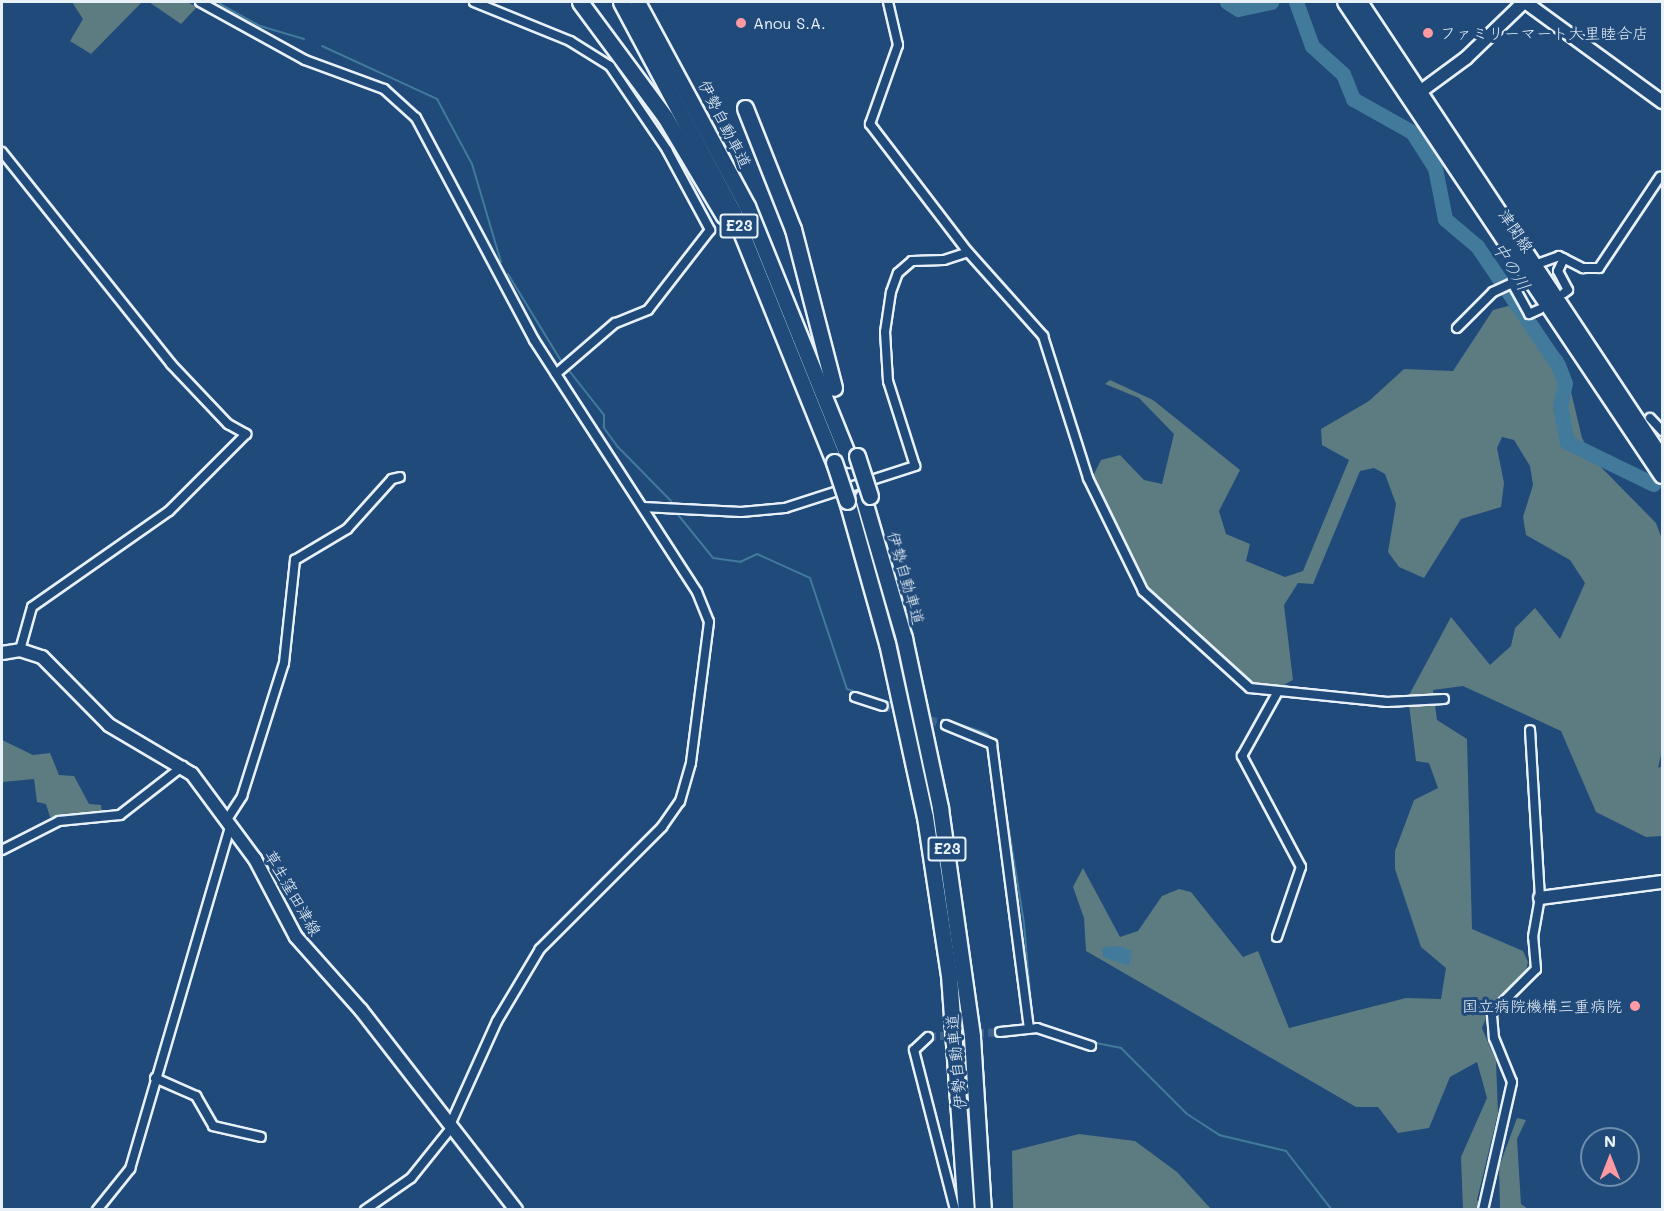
<!DOCTYPE html>
<html>
<head>
<meta charset="utf-8">
<style>
	body { margin:0 }
	#map { position:relative; width:1664px; height:1211px; overflow:hidden; background:#1f4a7a; font-family:Mali,"Klee One",sans-serif }
	div>[style] { position:absolute }
	[style*='--x'] { left:calc(var(--x)*1px); top:calc(var(--y)*1px); width:calc(var(--w)*1px); rotate:calc(var(--a)*1deg) }
	.green>* { inset:0; background:#5c7c81 }
	.water>* { inset:0; background:#427a9b }
	.stream>* { height:2px; margin:-1px; padding:0 1px; transform-origin:1px; border-radius:1px; background:#427a9b }
	.river>* { height:15px; margin:-7.5px; padding:0 7.5px; transform-origin:7.5px; border-radius:7.5px; background:#427a9b }
	.street-tunnel>* { height:8px; margin-top:-4px; transform-origin:0; background:repeating-linear-gradient(90deg,#3d638d 0 8px,transparent 0 12px) }
	.roads { filter:drop-shadow(2px 0 #e8f1f8) drop-shadow(-2px 0 #e8f1f8) drop-shadow(0 2px #e8f1f8) drop-shadow(0 -2px #e8f1f8) }
	.street>* { height:8px; margin:-4px; padding:0 4px; transform-origin:4px; border-radius:4px; background:#1f4a7a }
	.secondary>* { height:12px; margin:-6px; padding:0 6px; transform-origin:6px; border-radius:6px; background:#1f4a7a }
	.primary>* { height:14px; margin:-7px; padding:0 7px; transform-origin:7px; border-radius:7px; background:#1f4a7a }
	.highway>* { height:15px; margin:-7.5px; padding:0 7.5px; transform-origin:7.5px; border-radius:7.5px; background:#1f4a7a }
	.bridges { filter:drop-shadow(2px 0 #e8f1f8) drop-shadow(-2px 0 #e8f1f8) drop-shadow(0 2px #e8f1f8) drop-shadow(0 -2px #e8f1f8) }
	.highway-bridge>* { height:15px; margin:-7.5px; padding:0 7.5px; transform-origin:7.5px; border-radius:7.5px; background:#1f4a7a }
	.dots>* { width:16px; height:16px; translate:-50% -50%; box-sizing:border-box; border:3px solid #1f4a7a; border-radius:50% }
	span { translate:-50% -50%; white-space:nowrap; text-align:center; line-height:1.15; -webkit-text-stroke:6px #1f4a7a; paint-order:stroke }
	.shield-label span { padding:2px 4px; background:#1f4a7a; border:2px solid; border-radius:4px; -webkit-text-stroke-width:0 }
	.shield-label { font-size:15px; color:#e8f1f8; font-weight:700 }
	.poi-label { font-size:16px; color:#e8f1f8 }
	.left { translate:0 -50%; text-align:left }
	.right { translate:-100% -50%; text-align:right }
	.street-label { font-size:16px; color:#e8f1f8 }
	.water-label { font-size:18px; color:#cfdfea; font-style:italic }
	.frame { position:absolute; inset:0; border:3px solid #e8f1f8; pointer-events:none }
	.north { position:absolute; left:1580px; top:1127px; width:60px; height:60px; box-sizing:border-box; background:#1f4a7a; border:2px solid #6f8dac; border-radius:50%; rotate:0deg; font-size:16px; font-weight:700; line-height:24px; text-align:center; color:#e8f1f8 }
	.north::after { content:''; display:block; margin:auto; width:21px; height:27px; background:#ff9aa2; clip-path:polygon(50% 0,100% 100%,50% 72%,0 100%) }
</style>
</head>
<body>
<div id="map">
	<div class="green">
		<i style="clip-path:polygon(72px 2px,142px 2px,91px 54px,70px 41px,83px 19px)"></i>
		<i style="clip-path:polygon(149px 2px,187px 2px,197px 7px,181px 24px)"></i>
		<i style="clip-path:polygon(1516px 304px,1563px 358px,1582px 438px,1594px 460px,1656px 523px,1662px 539px,1662px 751px,1658px 768px,1662px 766px,1662px 836px,1646px 837px,1596px 812px,1561px 731px,1463px 686px,1433px 690px,1437px 720px,1467px 739px,1472px 929px,1523px 951px,1528px 962px,1524px 978px,1491px 1006px,1482px 1028px,1496px 1061px,1498px 1113px,1477px 1200px,1483px 1209px,1463px 1209px,1461px 1157px,1487px 1098px,1477px 1062px,1450px 1077px,1429px 1128px,1398px 1133px,1378px 1107px,1356px 1107px,1086px 951px,1084px 918px,1073px 887px,1083px 868px,1120px 937px,1138px 931px,1162px 896px,1179px 889px,1191px 892px,1243px 957px,1258px 951px,1289px 1028px,1406px 998px,1441px 999px,1446px 968px,1421px 947px,1395px 869px,1395px 851px,1414px 800px,1438px 788px,1429px 763px,1416px 761px,1408px 697px,1451px 617px,1490px 665px,1511px 646px,1515px 628px,1535px 608px,1560px 639px,1585px 583px,1570px 560px,1526px 535px,1523px 517px,1533px 485px,1530px 466px,1514px 440px,1502px 437px,1497px 448px,1504px 483px,1501px 507px,1461px 519px,1424px 578px,1399px 567px,1388px 552px,1396px 504px,1385px 474px,1374px 468px,1360px 471px,1313px 584px,1298px 583px,1284px 605px,1293px 680px,1276px 689px,1257px 687px,1236px 673px,1151px 594px,1093px 476px,1101px 460px,1120px 455px,1144px 480px,1162px 484px,1174px 434px,1139px 398px,1105px 384px,1110px 380px,1153px 400px,1240px 470px,1219px 511px,1226px 534px,1250px 544px,1246px 561px,1285px 577px,1303px 571px,1349px 460px,1322px 445px,1321px 429px,1369px 401px,1404px 369px,1453px 371px,1493px 310px)"></i>
		<i style="clip-path:polygon(2px 740px,33px 755px,50px 753px,59px 775px,74px 776px,89px 804px,101px 805px,102px 814px,50px 817px,46px 804px,37px 802px,34px 779px,2px 782px)"></i>
		<i style="clip-path:polygon(1517px 1118px,1526px 1120px,1517px 1139px,1521px 1204px,1528px 1209px,1500px 1209px,1499px 1167px)"></i>
		<i style="clip-path:polygon(1079px 1134px,1135px 1141px,1177px 1172px,1211px 1209px,1013px 1209px,1012px 1151px)"></i>
	</div>
	<div class="water">
		<i style="clip-path:polygon(1120px 946px,1132px 951px,1129px 966px,1103px 957px,1102px 947px)"></i>
	</div>
	<div class="stream">
		<i style="--x:220;--y:4;--w:46;--a:28.8"></i>
		<i style="--x:260;--y:26;--w:46;--a:16.5"></i>
		<i style="--x:322;--y:46;--w:127;--a:24.7"></i>
		<i style="--x:437;--y:99;--w:74;--a:61.7"></i>
		<i style="--x:472;--y:164;--w:102;--a:73.5"></i>
		<i style="--x:508;--y:274;--w:105;--a:58.6"></i>
		<i style="--x:567;--y:368;--w:60;--a:51.8"></i>
		<i style="--x:604;--y:415;--w:13;--a:90"></i>
		<i style="--x:604;--y:428;--w:24;--a:54"></i>
		<i style="--x:618;--y:447;--w:76;--a:45.5"></i>
		<i style="--x:675;--y:511;--w:60;--a:51"></i>
		<i style="--x:713;--y:558;--w:27;--a:8"></i>
		<i style="--x:740;--y:562;--w:19;--a:-25"></i>
		<i style="--x:757;--y:554;--w:58;--a:24.4"></i>
		<i style="--x:810;--y:578;--w:117;--a:71.6"></i>
		<i style="--x:847;--y:689;--w:50;--a:17.4"></i>
		<i style="--x:946;--y:720;--w:42;--a:18"></i>
		<i style="--x:986;--y:733;--w:13;--a:45"></i>
		<i style="--x:995;--y:742;--w:184;--a:80.9"></i>
		<i style="--x:1024;--y:924;--w:100;--a:84.9"></i>
		<i style="--x:1033;--y:1024;--w:46;--a:16.5"></i>
		<i style="--x:1091;--y:1042;--w:31;--a:11"></i>
		<i style="--x:1121;--y:1048;--w:93;--a:45"></i>
		<i style="--x:1187;--y:1114;--w:38;--a:33"></i>
		<i style="--x:1219;--y:1135;--w:69;--a:13.4"></i>
		<i style="--x:1286;--y:1151;--w:75;--a:52.1"></i>
	</div>
	<div class="river">
		<i style="--x:1227;--y:2;--w:13;--a:32"></i>
		<i style="--x:1238;--y:9;--w:34;--a:-12"></i>
		<i style="--x:1296;--y:2;--w:47;--a:70"></i>
		<i style="--x:1312;--y:46;--w:42;--a:42.1"></i>
		<i style="--x:1343;--y:74;--w:27;--a:68"></i>
		<i style="--x:1353;--y:99;--w:68;--a:29.2"></i>
		<i style="--x:1412;--y:132;--w:43;--a:57.4"></i>
		<i style="--x:1435;--y:168;--w:52;--a:78.9"></i>
		<i style="--x:1445;--y:219;--w:42;--a:40.2"></i>
		<i style="--x:1477;--y:246;--w:144;--a:55.8"></i>
		<i style="--x:1558;--y:365;--w:19;--a:69"></i>
		<i style="--x:1565;--y:383;--w:24;--a:102"></i>
		<i style="--x:1560;--y:406;--w:37;--a:79"></i>
		<i style="--x:1567;--y:442;--w:96;--a:26"></i>
	</div>
	<div class="street-tunnel">
		<i style="--x:883;--y:706;--w:66;--a:16.8"></i>
		<i style="--x:928;--y:1037;--w:72;--a:-4"></i>
	</div>
	<div class="roads">
		<div class="street">
			<i style="--x:200;--y:2;--w:120;--a:28.9"></i>
			<i style="--x:305;--y:60;--w:84;--a:20.2"></i>
			<i style="--x:384;--y:89;--w:43;--a:42.2"></i>
			<i style="--x:416;--y:118;--w:251;--a:62"></i>
			<i style="--x:534;--y:340;--w:300;--a:57.1"></i>
			<i style="--x:697;--y:592;--w:32;--a:68"></i>
			<i style="--x:709;--y:622;--w:142;--a:97.3"></i>
			<i style="--x:691;--y:763;--w:40;--a:106"></i>
			<i style="--x:680;--y:801;--w:32;--a:125"></i>
			<i style="--x:662;--y:827;--w:173;--a:135"></i>
			<i style="--x:540;--y:949;--w:84;--a:120.8"></i>
			<i style="--x:497;--y:1021;--w:114;--a:114.3"></i>
			<i style="--x:474;--y:2;--w:104;--a:22.1"></i>
			<i style="--x:570;--y:41;--w:47;--a:32"></i>
			<i style="--x:610;--y:66;--w:102;--a:55.8"></i>
			<i style="--x:667;--y:150;--w:91;--a:61.7"></i>
			<i style="--x:710;--y:230;--w:101;--a:127.8"></i>
			<i style="--x:648;--y:310;--w:35;--a:158"></i>
			<i style="--x:615;--y:323;--w:78;--a:139.2"></i>
			<i style="--x:888;--y:2;--w:44;--a:76.9"></i>
			<i style="--x:898;--y:45;--w:84;--a:109.5"></i>
			<i style="--x:870;--y:124;--w:161;--a:52.6"></i>
			<i style="--x:968;--y:252;--w:113;--a:48.2"></i>
			<i style="--x:1043;--y:336;--w:149;--a:72.4"></i>
			<i style="--x:1088;--y:478;--w:126;--a:64"></i>
			<i style="--x:1143;--y:591;--w:144;--a:42.2"></i>
			<i style="--x:1250;--y:688;--w:138;--a:5.8"></i>
			<i style="--x:1387;--y:702;--w:57;--a:-3"></i>
			<i style="--x:2;--y:152;--w:271;--a:51.4"></i>
			<i style="--x:171;--y:364;--w:83;--a:46.5"></i>
			<i style="--x:228;--y:424;--w:21;--a:29"></i>
			<i style="--x:246;--y:434;--w:109;--a:135"></i>
			<i style="--x:169;--y:511;--w:167;--a:145"></i>
			<i style="--x:32;--y:607;--w:45;--a:105.6"></i>
			<i style="--x:1540;--y:263;--w:20;--a:-20"></i>
			<i style="--x:1559;--y:256;--w:27;--a:27"></i>
			<i style="--x:1583;--y:268;--w:16;--a:0"></i>
			<i style="--x:1599;--y:268;--w:110;--a:-56.2"></i>
			<i style="--x:1564;--y:293;--w:5;--a:-37"></i>
			<i style="--x:1568;--y:290;--w:21;--a:-118"></i>
			<i style="--x:1558;--y:271;--w:14;--a:-65"></i>
			<i style="--x:1457;--y:328;--w:51;--a:-45"></i>
			<i style="--x:1493;--y:292;--w:21;--a:-25"></i>
			<i style="--x:1512;--y:283;--w:35;--a:61"></i>
			<i style="--x:1529;--y:314;--w:12;--a:-24"></i>
			<i style="--x:1650;--y:418;--w:18;--a:47"></i>
			<i style="--x:643;--y:507;--w:98;--a:2.9"></i>
			<i style="--x:741;--y:512;--w:44;--a:-5.2"></i>
			<i style="--x:785;--y:508;--w:137;--a:-17.9"></i>
			<i style="--x:915;--y:466;--w:89;--a:-107.6"></i>
			<i style="--x:888;--y:381;--w:49;--a:-93.5"></i>
			<i style="--x:885;--y:332;--w:40;--a:-81.5"></i>
			<i style="--x:891;--y:292;--w:20;--a:-70"></i>
			<i style="--x:898;--y:273;--w:18;--a:-41"></i>
			<i style="--x:912;--y:261;--w:32;--a:-2"></i>
			<i style="--x:944;--y:260;--w:25;--a:-18"></i>
			<i style="--x:855;--y:697;--w:29;--a:18"></i>
			<i style="--x:946;--y:725;--w:50;--a:22.4"></i>
			<i style="--x:992;--y:744;--w:287;--a:82.6"></i>
			<i style="--x:226;--y:821;--w:30;--a:-57"></i>
			<i style="--x:242;--y:796;--w:139;--a:-72.5"></i>
			<i style="--x:284;--y:663;--w:104;--a:-83.9"></i>
			<i style="--x:295;--y:560;--w:61;--a:-30.8"></i>
			<i style="--x:347;--y:529;--w:67;--a:-48"></i>
			<i style="--x:392;--y:479;--w:8;--a:-14"></i>
			<i style="--x:2;--y:850;--w:64;--a:-27"></i>
			<i style="--x:59;--y:821;--w:61;--a:-5.6"></i>
			<i style="--x:120;--y:815;--w:80;--a:-37.9"></i>
			<i style="--x:1277;--y:937;--w:74;--a:-71.1"></i>
			<i style="--x:1301;--y:867;--w:126;--a:-118"></i>
			<i style="--x:1242;--y:756;--w:72;--a:-60.9"></i>
			<i style="--x:1000;--y:1032;--w:37;--a:-6"></i>
			<i style="--x:1037;--y:1028;--w:57;--a:18.4"></i>
			<i style="--x:928;--y:1037;--w:19;--a:137"></i>
			<i style="--x:914;--y:1050;--w:165;--a:75.6"></i>
			<i style="--x:155;--y:1078;--w:45;--a:23.7"></i>
			<i style="--x:196;--y:1096;--w:34;--a:60"></i>
			<i style="--x:213;--y:1126;--w:49;--a:12.9"></i>
			<i style="--x:97;--y:1210;--w:53;--a:-51.2"></i>
			<i style="--x:130;--y:1169;--w:355;--a:-73.7"></i>
			<i style="--x:365;--y:1210;--w:56;--a:-34.8"></i>
			<i style="--x:411;--y:1178;--w:65;--a:-51.2"></i>
			<i style="--x:1483;--y:1210;--w:131;--a:-77.2"></i>
			<i style="--x:1512;--y:1082;--w:48;--a:-112.2"></i>
			<i style="--x:1494;--y:1038;--w:25;--a:-95"></i>
			<i style="--x:1492;--y:1013;--w:62;--a:-45"></i>
			<i style="--x:1536;--y:969;--w:32;--a:-95"></i>
			<i style="--x:1533;--y:937;--w:40;--a:-80"></i>
			<i style="--x:1540;--y:898;--w:168;--a:-93.4"></i>
		</div>
		<div class="secondary">
			<i style="--x:1525;--y:2;--w:170;--a:36.1"></i>
			<i style="--x:1413;--y:97;--w:66;--a:-36.3"></i>
			<i style="--x:1466;--y:58;--w:81;--a:-44"></i>
			<i style="--x:2;--y:653;--w:18;--a:-9"></i>
			<i style="--x:20;--y:650;--w:23;--a:18"></i>
			<i style="--x:42;--y:657;--w:95;--a:45.4"></i>
			<i style="--x:109;--y:725;--w:96;--a:30.6"></i>
			<i style="--x:192;--y:774;--w:106;--a:53.5"></i>
			<i style="--x:255;--y:859;--w:88;--a:62.3"></i>
			<i style="--x:296;--y:937;--w:98;--a:48.3"></i>
			<i style="--x:361;--y:1010;--w:253;--a:52.2"></i>
			<i style="--x:1540;--y:898;--w:123;--a:-7.5"></i>
		</div>
		<div class="primary">
			<i style="--x:1345;--y:2;--w:570;--a:56.23"></i>
			<i style="--x:1360;--y:2;--w:547;--a:56.48"></i>
		</div>
		<div class="highway">
			<i style="--x:580;--y:2;--w:143;--a:53.5"></i>
			<i style="--x:665;--y:117;--w:115;--a:59.2"></i>
			<i style="--x:621;--y:2;--w:238;--a:61.9"></i>
			<i style="--x:733;--y:212;--w:270;--a:68"></i>
			<i style="--x:637;--y:2;--w:232;--a:61.7"></i>
			<i style="--x:747;--y:206;--w:273;--a:68"></i>
			<i style="--x:745;--y:108;--w:130;--a:68.4"></i>
			<i style="--x:793;--y:229;--w:164;--a:75.5"></i>
			<i style="--x:863;--y:497;--w:147;--a:73.8"></i>
			<i style="--x:904;--y:638;--w:174;--a:78"></i>
			<i style="--x:940;--y:808;--w:231;--a:82"></i>
			<i style="--x:972;--y:1037;--w:173;--a:86.4"></i>
			<i style="--x:847;--y:501;--w:148;--a:74.3"></i>
			<i style="--x:887;--y:643;--w:178;--a:77.7"></i>
			<i style="--x:925;--y:817;--w:160;--a:81.4"></i>
			<i style="--x:949;--y:975;--w:236;--a:85.9"></i>
		</div>
	</div>
	<div class="bridges">
		<div class="highway-bridge">
			<i style="--x:857;--y:456;--w:42;--a:72"></i>
			<i style="--x:834;--y:462;--w:41;--a:71.6"></i>
		</div>
	</div>
	<div class="dots">
		<i style="left:741px;top:23px;background:#ff9aa2"></i>
		<i style="left:1428px;top:33px;background:#ff9aa2"></i>
		<i style="left:1635px;top:1006px;background:#ff9aa2"></i>
	</div>
	<div class="shield-label">
		<span style="left:739px;top:226px">E23</span>
		<span style="left:947px;top:849px">E23</span>
	</div>
	<div class="poi-label">
		<span class="left" style="left:753px;top:23px">Anou S.A.</span>
		<span class="left" style="left:1440px;top:33px">ファミリーマート大里睦合店</span>
		<span class="right" style="left:1622px;top:1006px">国立病院機構三重病院</span>
	</div>
	<div class="street-label">
		<span style="left:725px;top:124px;rotate:63deg">伊勢自動車道</span>
		<span style="left:1516px;top:231px;rotate:56deg">津関線</span>
		<span style="left:906px;top:578px;rotate:74deg">伊勢自動車道</span>
		<span style="left:293px;top:893px;rotate:60deg">草生窪田津線</span>
		<span style="left:956px;top:1062px;rotate:-95deg">伊勢自動車道</span>
	</div>
	<div class="water-label">
		<span style="left:1512px;top:266px;rotate:58deg">中の川</span>
	</div>
	<div class="frame"></div>
	<div class="north">N</div>
</div>
</body>
</html>
